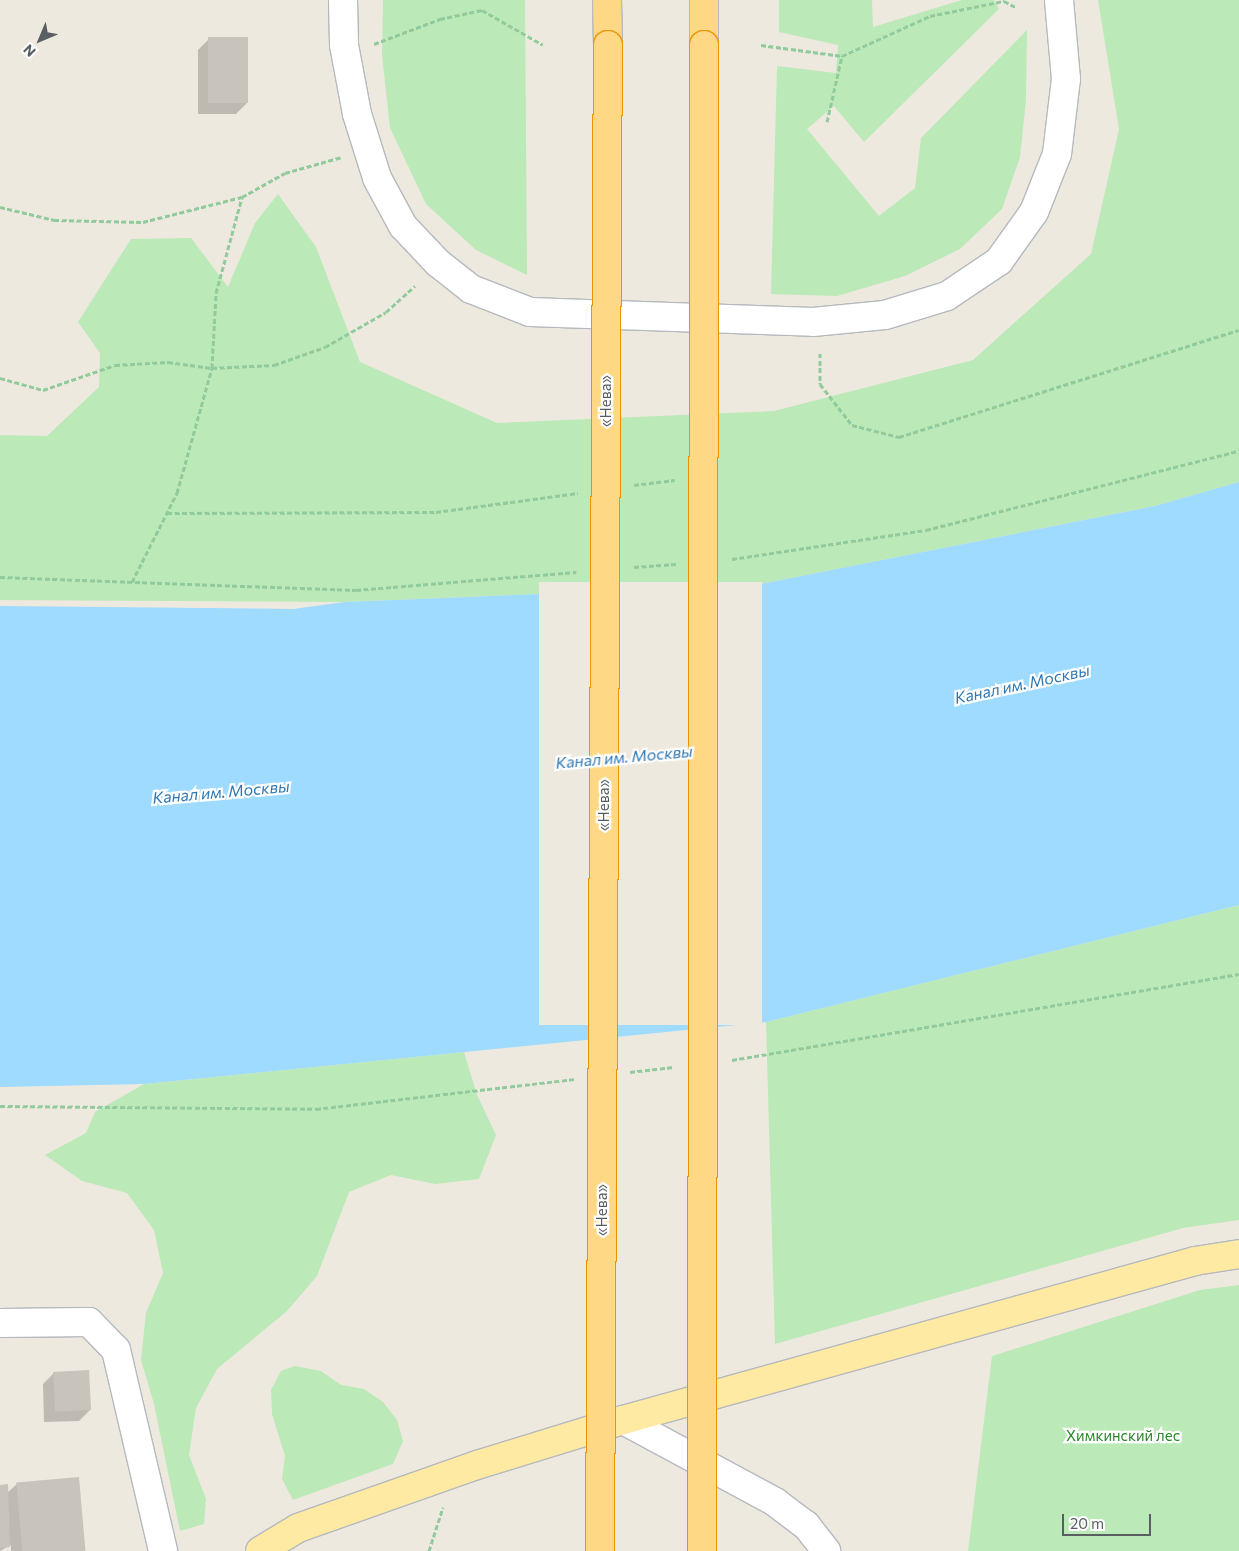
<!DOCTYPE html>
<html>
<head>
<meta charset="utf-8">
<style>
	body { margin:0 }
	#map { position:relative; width:1239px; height:1551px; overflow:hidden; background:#eee9df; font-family:Commissioner,sans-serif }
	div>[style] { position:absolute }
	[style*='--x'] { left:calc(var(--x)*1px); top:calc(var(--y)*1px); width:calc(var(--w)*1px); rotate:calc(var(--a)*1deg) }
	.green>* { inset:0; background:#bbe9b8 }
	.water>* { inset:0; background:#9edbff }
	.pier>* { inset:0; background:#eee9df; transform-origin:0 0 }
	.shadow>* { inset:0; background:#0003 }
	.building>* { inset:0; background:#c8c4bc; transform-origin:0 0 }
	.path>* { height:3px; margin-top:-1.5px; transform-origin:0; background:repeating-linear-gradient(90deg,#91ca9d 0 5px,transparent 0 7.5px) }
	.roads { filter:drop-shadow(1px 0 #b5b9be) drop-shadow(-1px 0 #b5b9be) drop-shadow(0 1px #b5b9be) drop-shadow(0 -1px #b5b9be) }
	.minor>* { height:28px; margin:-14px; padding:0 14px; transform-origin:14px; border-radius:14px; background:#fff }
	.major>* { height:28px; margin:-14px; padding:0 14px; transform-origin:14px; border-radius:14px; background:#ffeaa3 }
	.highway>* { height:28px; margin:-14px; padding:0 14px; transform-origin:14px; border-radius:14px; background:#ffd885 }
	.bridges { filter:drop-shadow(1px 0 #ed9300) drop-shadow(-1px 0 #ed9300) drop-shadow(0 1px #ed9300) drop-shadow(0 -1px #ed9300) }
	.highway-bridge>* { height:28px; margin:-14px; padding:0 14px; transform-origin:14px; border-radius:14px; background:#ffd885 }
	span { translate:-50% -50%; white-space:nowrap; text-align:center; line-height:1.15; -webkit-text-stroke:4.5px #fff; paint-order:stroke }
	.street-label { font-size:15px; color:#585e62 }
	.park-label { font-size:15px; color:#2d872c }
	.water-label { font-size:16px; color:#2f77b2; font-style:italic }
	.north { position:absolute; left:15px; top:15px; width:50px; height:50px; -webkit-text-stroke:4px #fff; paint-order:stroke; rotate:225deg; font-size:14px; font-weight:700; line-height:20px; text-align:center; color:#585e62 }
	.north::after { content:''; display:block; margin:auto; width:18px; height:22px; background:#585e62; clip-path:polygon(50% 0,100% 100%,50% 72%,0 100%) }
	.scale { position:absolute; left:1062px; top:1514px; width:89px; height:22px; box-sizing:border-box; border:2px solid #585e62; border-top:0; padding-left:6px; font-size:15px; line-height:18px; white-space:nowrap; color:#585e62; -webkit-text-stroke:4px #fff; paint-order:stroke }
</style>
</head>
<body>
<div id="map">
	<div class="green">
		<i style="clip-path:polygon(383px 0,525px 0,527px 275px,476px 250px,426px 204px,390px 128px,382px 55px)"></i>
		<i style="clip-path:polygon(779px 0,872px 0,873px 27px,962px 0,994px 0,999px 9px,864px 142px,834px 106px,807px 129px,879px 216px,915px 188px,921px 138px,1027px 30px,1026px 100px,1020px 157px,1002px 209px,960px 249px,905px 276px,837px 296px,771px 294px,777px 66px,836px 73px,838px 45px,779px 32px)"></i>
		<i style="clip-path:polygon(1098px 0,1239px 0,1239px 482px,1155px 506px,756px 585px,345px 602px,0 600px,0 435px,47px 436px,99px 387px,100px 353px,78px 322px,131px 239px,191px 238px,228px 287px,255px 223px,278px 194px,316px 247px,360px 362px,497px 423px,774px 411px,973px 360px,1091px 254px,1119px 129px)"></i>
		<i style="clip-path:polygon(1239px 905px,1239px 1220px,1183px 1228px,775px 1344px,766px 1022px)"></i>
		<i style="clip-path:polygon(464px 1052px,477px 1095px,496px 1135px,479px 1179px,435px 1184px,391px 1175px,349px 1192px,317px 1276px,287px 1311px,217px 1369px,196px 1408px,189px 1455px,206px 1499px,204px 1524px,180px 1531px,154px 1404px,141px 1360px,146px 1313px,163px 1273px,154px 1230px,127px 1193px,82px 1181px,45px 1155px,86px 1133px,95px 1112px,144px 1084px)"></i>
		<i style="clip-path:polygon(1239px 1285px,1239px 1551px,968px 1551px,992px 1356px,1200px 1290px)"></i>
		<i style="clip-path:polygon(295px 1366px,321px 1371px,341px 1385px,364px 1389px,383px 1402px,397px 1420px,403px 1441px,393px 1464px,293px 1500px,282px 1479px,285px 1456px,272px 1414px,271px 1390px,281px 1371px)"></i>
	</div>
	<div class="water">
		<i style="clip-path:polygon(1239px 482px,1239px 905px,766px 1022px,144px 1084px,0 1087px,0 606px,293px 609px,345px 602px,756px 585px,1155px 506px)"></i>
	</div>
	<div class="pier">
		<i style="left:762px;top:582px;width:443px;height:223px;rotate:90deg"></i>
	</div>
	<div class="shadow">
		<i style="clip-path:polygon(209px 39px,247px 103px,236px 114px,198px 114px,198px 50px)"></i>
		<i style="clip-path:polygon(54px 1373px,90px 1410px,79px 1421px,44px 1422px,43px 1384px)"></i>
		<i style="clip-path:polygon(17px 1484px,84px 1551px,11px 1551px,11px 1545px,0 1551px,0 1486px,7px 1493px)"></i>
	</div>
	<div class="building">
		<i style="left:208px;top:37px;width:40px;height:66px"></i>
		<i style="left:89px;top:1370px;width:40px;height:36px;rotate:87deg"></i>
		<i style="left:79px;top:1477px;width:74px;height:63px;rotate:85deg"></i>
		<i style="clip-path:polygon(8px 1484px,10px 1547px,0 1548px,0 1485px)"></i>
	</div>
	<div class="path">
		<i style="--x:374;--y:44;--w:71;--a:-20.7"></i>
		<i style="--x:440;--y:19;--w:43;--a:-12.1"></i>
		<i style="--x:482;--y:10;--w:70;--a:29.8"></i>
		<i style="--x:761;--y:45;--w:82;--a:7.7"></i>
		<i style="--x:827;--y:122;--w:68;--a:-77.2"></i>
		<i style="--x:842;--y:56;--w:97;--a:-24.4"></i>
		<i style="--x:930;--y:16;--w:76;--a:-11.5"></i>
		<i style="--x:1004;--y:1;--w:15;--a:28"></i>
		<i style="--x:0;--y:207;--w:56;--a:13.5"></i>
		<i style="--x:54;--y:220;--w:89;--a:1.3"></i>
		<i style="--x:143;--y:222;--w:102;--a:-14.2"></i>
		<i style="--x:820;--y:353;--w:31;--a:90"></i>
		<i style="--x:820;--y:384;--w:52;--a:52"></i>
		<i style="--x:852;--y:425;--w:49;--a:14.3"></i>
		<i style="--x:899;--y:437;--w:356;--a:-17.5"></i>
		<i style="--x:0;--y:378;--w:45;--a:15.6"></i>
		<i style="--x:43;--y:390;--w:76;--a:-19.1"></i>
		<i style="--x:115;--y:365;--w:53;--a:-3.2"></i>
		<i style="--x:168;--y:362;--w:44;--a:7.8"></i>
		<i style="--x:212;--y:368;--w:62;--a:-2.8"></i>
		<i style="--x:274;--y:365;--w:54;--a:-19.4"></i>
		<i style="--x:325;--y:347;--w:70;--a:-29.8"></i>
		<i style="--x:386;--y:312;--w:39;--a:-42"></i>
		<i style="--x:634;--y:485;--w:41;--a:-7"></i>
		<i style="--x:167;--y:513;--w:269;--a:-0.2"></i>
		<i style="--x:436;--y:512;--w:143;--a:-7.6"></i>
		<i style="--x:732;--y:559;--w:196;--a:-8.5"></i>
		<i style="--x:926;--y:530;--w:323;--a:-14.2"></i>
		<i style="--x:634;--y:567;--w:42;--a:-4.1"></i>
		<i style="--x:0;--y:577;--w:356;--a:2.1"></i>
		<i style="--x:356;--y:590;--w:221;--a:-4.7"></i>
		<i style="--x:132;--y:582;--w:100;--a:-63.2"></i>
		<i style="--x:177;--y:493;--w:130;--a:-74.4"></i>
		<i style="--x:212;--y:368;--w:75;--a:-86.9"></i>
		<i style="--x:216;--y:293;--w:99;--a:-74.8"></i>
		<i style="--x:242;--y:197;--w:49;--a:-29.2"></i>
		<i style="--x:285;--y:173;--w:59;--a:-15.7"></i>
		<i style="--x:732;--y:1060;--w:514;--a:-9.63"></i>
		<i style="--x:630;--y:1072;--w:44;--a:-6.5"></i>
		<i style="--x:0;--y:1106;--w:316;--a:0.5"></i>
		<i style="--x:316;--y:1109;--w:260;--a:-6.6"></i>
		<i style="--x:429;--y:1551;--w:46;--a:-72.3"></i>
	</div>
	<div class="roads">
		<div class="minor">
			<i style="--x:343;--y:0;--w:45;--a:88.7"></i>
			<i style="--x:344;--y:45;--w:70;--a:79.3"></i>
			<i style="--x:357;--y:114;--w:67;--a:72.6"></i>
			<i style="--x:377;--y:178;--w:55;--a:61.6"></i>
			<i style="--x:403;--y:226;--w:51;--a:46.6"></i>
			<i style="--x:438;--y:263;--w:42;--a:38.2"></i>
			<i style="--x:471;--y:289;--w:63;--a:21.3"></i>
			<i style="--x:530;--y:312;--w:283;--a:2"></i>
			<i style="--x:813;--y:322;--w:72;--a:-5.6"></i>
			<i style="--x:885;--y:315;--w:65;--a:-17"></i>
			<i style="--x:947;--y:296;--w:63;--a:-33.9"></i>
			<i style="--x:999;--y:261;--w:60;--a:-54.5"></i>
			<i style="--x:1034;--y:212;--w:62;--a:-68.4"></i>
			<i style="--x:1057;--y:154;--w:76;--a:-83.2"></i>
			<i style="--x:1066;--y:79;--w:79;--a:-95.1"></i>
			<i style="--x:0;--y:1323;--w:89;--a:-0.6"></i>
			<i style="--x:89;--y:1322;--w:39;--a:46"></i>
			<i style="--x:116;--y:1350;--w:206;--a:76.8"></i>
			<i style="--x:623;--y:1420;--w:173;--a:28.3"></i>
			<i style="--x:775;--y:1502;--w:39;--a:37"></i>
			<i style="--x:806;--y:1525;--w:33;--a:52"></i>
		</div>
		<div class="major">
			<i style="--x:260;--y:1551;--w:44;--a:-31.2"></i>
			<i style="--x:298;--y:1528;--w:190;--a:-19.4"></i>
			<i style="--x:477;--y:1465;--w:153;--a:-17.1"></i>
			<i style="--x:623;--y:1420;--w:594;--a:-15.53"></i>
			<i style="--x:1195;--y:1261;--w:45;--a:-9"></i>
		</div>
		<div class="highway">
			<i style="--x:607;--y:0;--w:45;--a:88.7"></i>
			<i style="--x:704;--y:45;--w:45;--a:-90"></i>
		</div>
	</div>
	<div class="bridges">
		<div class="highway-bridge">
			<i style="--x:600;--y:1551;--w:1506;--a:-89.7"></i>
			<i style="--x:702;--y:1551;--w:1506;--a:-89.92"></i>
		</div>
	</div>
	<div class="street-label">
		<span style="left:606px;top:401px;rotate:-90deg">«Нева»</span>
		<span style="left:604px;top:805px;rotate:-90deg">«Нева»</span>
		<span style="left:602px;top:1210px;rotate:-90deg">«Нева»</span>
	</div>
	<div class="park-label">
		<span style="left:1123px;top:1436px">Химкинский лес</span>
	</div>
	<div class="water-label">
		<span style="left:1022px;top:684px;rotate:-12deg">Канал им. Москвы</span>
		<span style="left:624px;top:757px;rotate:-5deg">Канал им. Москвы</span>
		<span style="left:221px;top:792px;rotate:-5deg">Канал им. Москвы</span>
	</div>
	<div class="north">N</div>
	<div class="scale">20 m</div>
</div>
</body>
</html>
